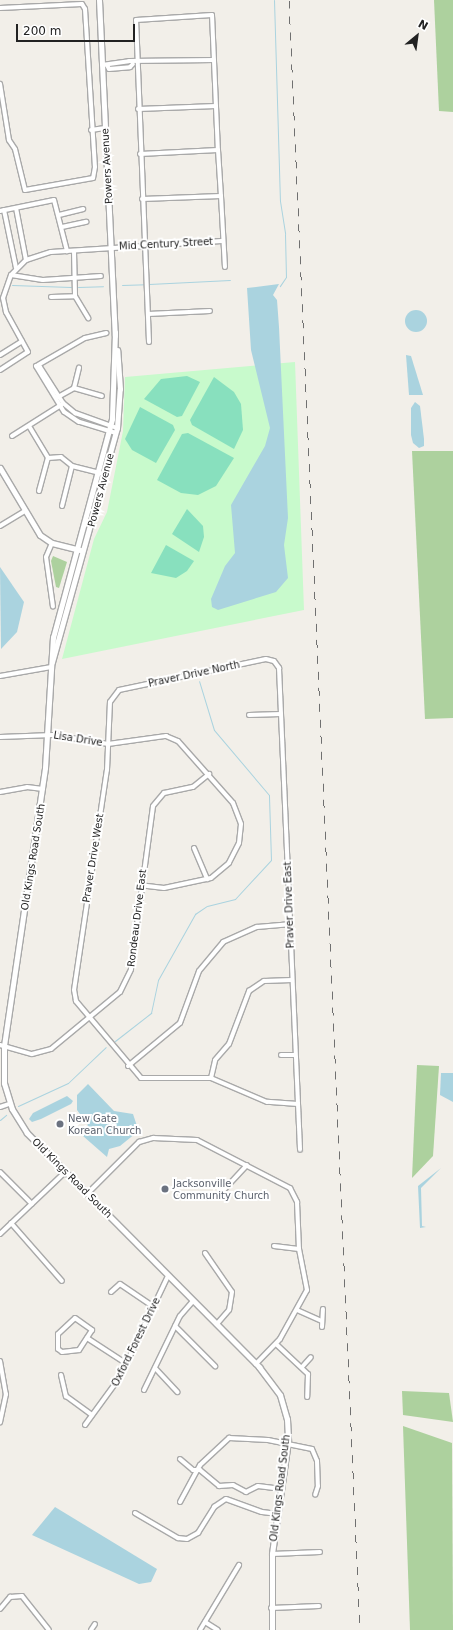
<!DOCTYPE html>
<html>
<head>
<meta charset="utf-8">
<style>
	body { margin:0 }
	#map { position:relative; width:453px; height:1630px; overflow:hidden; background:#f2efe9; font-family:"DejaVu Sans",sans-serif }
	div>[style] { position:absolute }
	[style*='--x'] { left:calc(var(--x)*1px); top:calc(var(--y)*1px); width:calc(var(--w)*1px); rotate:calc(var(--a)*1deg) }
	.forest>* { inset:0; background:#add19e }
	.park>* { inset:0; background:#c8facc }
	.pitch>* { inset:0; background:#88e0be }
	.water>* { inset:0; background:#aad3df }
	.round { border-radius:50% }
	.stream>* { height:1px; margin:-0.5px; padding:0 0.5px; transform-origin:0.5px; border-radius:0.5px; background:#aad3df }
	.roads { filter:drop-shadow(1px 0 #a9a9a9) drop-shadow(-1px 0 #a9a9a9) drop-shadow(0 1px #a9a9a9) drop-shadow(0 -1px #a9a9a9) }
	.minor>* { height:4px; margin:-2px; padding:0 2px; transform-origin:2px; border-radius:2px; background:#fff }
	.tertiary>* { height:5px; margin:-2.5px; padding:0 2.5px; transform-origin:2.5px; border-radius:2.5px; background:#fff }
	.rail>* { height:1px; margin-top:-0.5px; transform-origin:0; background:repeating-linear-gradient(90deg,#707070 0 8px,transparent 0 16px) }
	.dots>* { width:11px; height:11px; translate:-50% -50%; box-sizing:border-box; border:2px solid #fff; border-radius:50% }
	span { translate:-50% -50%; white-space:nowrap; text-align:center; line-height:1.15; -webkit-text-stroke:4px #fff; paint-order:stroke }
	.street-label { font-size:10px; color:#222 }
	.worship-label { font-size:10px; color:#5b616d }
	.left { translate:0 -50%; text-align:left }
	.north { position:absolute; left:397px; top:16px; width:40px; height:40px; -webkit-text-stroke:3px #fff; paint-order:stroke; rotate:29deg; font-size:11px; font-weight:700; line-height:16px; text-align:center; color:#222 }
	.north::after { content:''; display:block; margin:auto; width:14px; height:18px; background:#222; clip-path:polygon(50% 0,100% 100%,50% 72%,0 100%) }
	.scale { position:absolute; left:16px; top:24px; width:119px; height:18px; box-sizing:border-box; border:2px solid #222; border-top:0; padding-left:5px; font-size:12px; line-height:14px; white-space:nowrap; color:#222; -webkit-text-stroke:3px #fff; paint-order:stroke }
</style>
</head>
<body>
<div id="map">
	<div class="forest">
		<i style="clip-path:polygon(434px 0,453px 0,453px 112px,439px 111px)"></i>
		<i style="clip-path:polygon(412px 451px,453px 451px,453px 718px,425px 719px)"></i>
		<i style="clip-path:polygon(53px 556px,67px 562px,59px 588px,56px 587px,51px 561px)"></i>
		<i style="clip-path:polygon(417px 1065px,439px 1066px,433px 1156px,412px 1178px)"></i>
		<i style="clip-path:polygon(402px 1391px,449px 1393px,453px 1422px,403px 1415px)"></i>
		<i style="clip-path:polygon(403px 1426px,452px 1443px,453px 1630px,410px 1630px)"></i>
	</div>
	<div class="park">
		<i style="clip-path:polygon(295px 362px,304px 610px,62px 659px,94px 539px,107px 512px,123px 431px,125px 377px)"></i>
	</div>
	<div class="pitch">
		<i style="clip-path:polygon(187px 376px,200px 382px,182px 416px,177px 417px,144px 399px,161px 379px)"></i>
		<i style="clip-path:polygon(214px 377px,234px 392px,241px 404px,243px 430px,234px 449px,192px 425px,190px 420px)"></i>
		<i style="clip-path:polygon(140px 407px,173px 425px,175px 430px,156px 463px,132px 450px,125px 439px)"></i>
		<i style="clip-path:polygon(188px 433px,234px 458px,216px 486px,198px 495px,181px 493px,157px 480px,182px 434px)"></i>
		<i style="clip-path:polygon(187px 509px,203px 526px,204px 537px,199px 552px,172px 534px)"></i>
		<i style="clip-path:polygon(166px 545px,194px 561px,187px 571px,176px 578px,151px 573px)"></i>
	</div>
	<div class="water">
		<i style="clip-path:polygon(279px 284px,273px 295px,277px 300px,279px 327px,288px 518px,284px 545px,288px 578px,276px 592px,218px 610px,212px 607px,211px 599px,225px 566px,235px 553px,231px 505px,265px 446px,270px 428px,251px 350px,247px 288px)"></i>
		<i class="round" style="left:405px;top:310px;width:22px;height:22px"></i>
		<i style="clip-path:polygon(406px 355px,411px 356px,423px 395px,409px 395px)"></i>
		<i style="clip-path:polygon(415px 402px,420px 406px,424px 439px,424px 446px,419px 448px,413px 443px,411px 435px,411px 408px)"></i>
		<i style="clip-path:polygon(0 567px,24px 602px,17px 632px,1px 649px)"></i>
		<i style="clip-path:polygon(441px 1073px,453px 1073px,453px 1102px,440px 1095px)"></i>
		<i style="clip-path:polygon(88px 1084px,114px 1111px,133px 1114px,137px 1126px,136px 1133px,120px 1146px,109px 1149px,107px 1157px,83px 1136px,88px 1125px,77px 1110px,77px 1095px)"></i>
		<i style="clip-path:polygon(67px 1096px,73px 1101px,71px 1104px,41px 1119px,32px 1122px,29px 1119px,33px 1113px)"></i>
		<i style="clip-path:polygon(441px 1168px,421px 1188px,422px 1226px,426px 1227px,420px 1228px,418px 1186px)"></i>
		<i style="clip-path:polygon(55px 1507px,157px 1569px,151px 1582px,139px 1584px,32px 1535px)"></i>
	</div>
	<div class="stream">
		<i style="--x:274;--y:0;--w:201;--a:88.3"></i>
		<i style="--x:280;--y:201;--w:33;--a:81"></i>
		<i style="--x:285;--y:234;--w:43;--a:88.7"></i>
		<i style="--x:286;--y:277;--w:11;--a:124"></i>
		<i style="--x:149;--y:284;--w:81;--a:-2.8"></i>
		<i style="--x:12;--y:285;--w:59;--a:1.9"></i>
		<i style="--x:122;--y:285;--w:24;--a:-2"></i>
		<i style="--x:78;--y:287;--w:25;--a:-2"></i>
		<i style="--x:115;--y:1041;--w:46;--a:-37.9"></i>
		<i style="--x:151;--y:1013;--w:34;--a:-78"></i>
		<i style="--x:158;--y:980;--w:76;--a:-60.7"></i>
		<i style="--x:195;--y:914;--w:14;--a:-34"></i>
		<i style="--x:207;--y:906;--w:29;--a:-14"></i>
		<i style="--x:235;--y:899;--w:53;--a:-47.3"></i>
		<i style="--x:271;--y:860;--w:65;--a:-91.8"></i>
		<i style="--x:269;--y:795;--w:85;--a:-130.2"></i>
		<i style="--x:214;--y:730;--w:51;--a:-107"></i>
		<i style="--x:18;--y:1106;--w:55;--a:-24.7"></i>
		<i style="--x:68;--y:1083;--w:52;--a:-43.5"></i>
		<i style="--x:0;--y:1120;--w:8;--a:-40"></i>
	</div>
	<div class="roads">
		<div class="minor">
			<i style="--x:0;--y:8;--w:82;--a:-2.8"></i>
			<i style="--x:82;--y:4;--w:6;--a:59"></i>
			<i style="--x:85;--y:9;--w:158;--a:86.4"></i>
			<i style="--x:95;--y:167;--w:11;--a:100"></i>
			<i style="--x:93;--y:178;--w:69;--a:170"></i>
			<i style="--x:25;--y:190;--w:42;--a:-103.7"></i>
			<i style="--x:15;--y:149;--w:11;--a:-124"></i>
			<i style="--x:9;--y:140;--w:57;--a:-99.1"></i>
			<i style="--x:102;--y:65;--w:27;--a:-8"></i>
			<i style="--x:129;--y:61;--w:85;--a:-0.7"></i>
			<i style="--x:107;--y:65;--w:4;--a:63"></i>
			<i style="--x:109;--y:69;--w:21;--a:-5"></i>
			<i style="--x:130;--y:67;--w:4;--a:-45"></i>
			<i style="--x:138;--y:109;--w:78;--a:-2.2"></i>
			<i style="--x:91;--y:130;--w:14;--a:-8"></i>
			<i style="--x:140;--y:154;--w:78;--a:-2.9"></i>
			<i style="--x:218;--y:150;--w:46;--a:86.3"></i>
			<i style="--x:142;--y:199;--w:79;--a:-2.2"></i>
			<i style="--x:221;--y:196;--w:71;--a:86.8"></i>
			<i style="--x:16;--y:208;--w:53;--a:79.1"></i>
			<i style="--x:4;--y:210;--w:59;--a:78.3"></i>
			<i style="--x:0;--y:211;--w:55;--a:-11.5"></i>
			<i style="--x:54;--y:200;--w:53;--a:75.7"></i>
			<i style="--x:59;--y:215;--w:25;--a:-14"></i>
			<i style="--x:62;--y:227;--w:25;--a:-12"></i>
			<i style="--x:74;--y:251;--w:45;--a:88.7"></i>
			<i style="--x:75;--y:296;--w:26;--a:59"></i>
			<i style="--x:11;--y:275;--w:32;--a:9"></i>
			<i style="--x:43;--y:280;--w:58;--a:-3.9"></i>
			<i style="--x:51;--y:297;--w:24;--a:-2"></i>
			<i style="--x:148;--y:314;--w:62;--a:-2.8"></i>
			<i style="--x:149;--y:342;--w:322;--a:-92.3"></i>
			<i style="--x:136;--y:20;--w:76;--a:-3.8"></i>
			<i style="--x:212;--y:15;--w:135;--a:87.5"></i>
			<i style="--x:0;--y:355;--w:26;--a:-32"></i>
			<i style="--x:38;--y:365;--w:54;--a:-29.9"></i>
			<i style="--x:85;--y:338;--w:22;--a:-13"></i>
			<i style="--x:0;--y:370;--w:33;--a:-33"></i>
			<i style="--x:28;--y:352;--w:46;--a:-118.8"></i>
			<i style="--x:6;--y:312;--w:14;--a:-102"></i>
			<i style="--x:3;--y:298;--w:24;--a:-71"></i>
			<i style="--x:11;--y:275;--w:21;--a:-45"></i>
			<i style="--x:26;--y:260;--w:26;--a:-18"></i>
			<i style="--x:51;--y:252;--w:171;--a:-3.7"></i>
			<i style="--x:74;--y:388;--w:29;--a:16"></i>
			<i style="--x:74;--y:388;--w:21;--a:-76"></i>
			<i style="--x:58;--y:397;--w:18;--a:-29"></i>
			<i style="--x:29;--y:426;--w:37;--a:59"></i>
			<i style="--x:48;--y:458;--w:13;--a:-4"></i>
			<i style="--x:61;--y:457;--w:14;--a:39"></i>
			<i style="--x:72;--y:466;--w:34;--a:14"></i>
			<i style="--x:116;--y:433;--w:39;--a:-163"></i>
			<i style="--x:79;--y:422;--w:18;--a:-146"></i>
			<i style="--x:64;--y:412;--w:54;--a:-121.3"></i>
			<i style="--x:36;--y:366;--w:4;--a:14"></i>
			<i style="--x:40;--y:367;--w:43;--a:57.4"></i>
			<i style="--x:63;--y:403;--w:16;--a:40"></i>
			<i style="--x:75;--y:413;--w:45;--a:19.7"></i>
			<i style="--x:12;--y:436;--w:58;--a:-32.3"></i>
			<i style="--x:39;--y:491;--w:34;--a:-75"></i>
			<i style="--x:62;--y:506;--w:41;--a:-76"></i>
			<i style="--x:0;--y:526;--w:29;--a:-31"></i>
			<i style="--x:52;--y:543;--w:15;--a:113"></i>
			<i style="--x:46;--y:557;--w:50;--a:82"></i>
			<i style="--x:0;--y:676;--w:52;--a:-10"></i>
			<i style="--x:249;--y:715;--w:32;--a:-2"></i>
			<i style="--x:0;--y:737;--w:53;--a:-2.2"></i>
			<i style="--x:53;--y:735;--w:56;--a:9.3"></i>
			<i style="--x:108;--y:744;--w:59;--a:-7.9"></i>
			<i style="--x:166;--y:736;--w:13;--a:23"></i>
			<i style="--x:178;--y:741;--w:83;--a:48.4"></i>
			<i style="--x:233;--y:803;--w:22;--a:69"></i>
			<i style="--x:241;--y:824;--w:19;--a:96"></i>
			<i style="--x:239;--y:843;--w:22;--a:117"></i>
			<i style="--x:229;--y:863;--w:23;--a:140"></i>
			<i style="--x:211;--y:878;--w:48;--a:168"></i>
			<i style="--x:164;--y:888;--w:23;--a:-173"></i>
			<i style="--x:0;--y:792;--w:27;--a:-10"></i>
			<i style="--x:27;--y:787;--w:16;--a:7"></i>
			<i style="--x:194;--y:848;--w:34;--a:67"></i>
			<i style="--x:0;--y:1045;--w:33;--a:16"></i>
			<i style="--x:32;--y:1054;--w:20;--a:-15"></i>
			<i style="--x:51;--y:1049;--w:89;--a:-39.6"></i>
			<i style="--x:120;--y:992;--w:25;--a:-64"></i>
			<i style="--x:131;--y:969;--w:164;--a:-82.3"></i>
			<i style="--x:153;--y:806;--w:17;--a:-50"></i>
			<i style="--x:164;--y:793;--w:30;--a:-12"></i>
			<i style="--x:193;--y:787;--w:21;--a:-39"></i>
			<i style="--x:281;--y:1055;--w:14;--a:0"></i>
			<i style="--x:128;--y:1066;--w:67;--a:-39.6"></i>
			<i style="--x:180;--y:1023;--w:55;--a:-69.9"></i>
			<i style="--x:199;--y:971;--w:38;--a:-50"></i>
			<i style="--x:223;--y:942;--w:37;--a:-24"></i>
			<i style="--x:257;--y:927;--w:32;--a:-5"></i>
			<i style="--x:211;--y:1078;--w:18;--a:-77"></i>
			<i style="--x:215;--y:1060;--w:21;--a:-49"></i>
			<i style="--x:229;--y:1044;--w:57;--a:-69.3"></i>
			<i style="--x:249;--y:991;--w:18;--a:-34"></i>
			<i style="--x:264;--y:981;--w:28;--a:-2"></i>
			<i style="--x:298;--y:1104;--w:31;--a:-176"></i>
			<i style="--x:267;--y:1102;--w:61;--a:-156.8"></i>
			<i style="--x:211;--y:1078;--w:70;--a:180"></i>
			<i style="--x:141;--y:1078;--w:101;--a:-130.2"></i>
			<i style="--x:76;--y:1001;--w:11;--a:-100"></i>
			<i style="--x:74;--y:990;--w:222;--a:-81.5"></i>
			<i style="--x:107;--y:770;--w:68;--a:-87.5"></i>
			<i style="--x:110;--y:702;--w:15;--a:-53"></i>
			<i style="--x:119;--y:690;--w:150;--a:-11.9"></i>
			<i style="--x:266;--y:659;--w:8;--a:14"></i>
			<i style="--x:274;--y:661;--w:9;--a:54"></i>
			<i style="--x:279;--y:668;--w:482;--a:87.5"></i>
			<i style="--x:0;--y:1107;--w:9;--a:-18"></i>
			<i style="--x:0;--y:1172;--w:45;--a:45"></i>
			<i style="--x:221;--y:1193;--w:38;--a:-47"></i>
			<i style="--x:87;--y:1194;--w:74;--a:-45"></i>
			<i style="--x:139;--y:1142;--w:15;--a:-16"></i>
			<i style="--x:153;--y:1138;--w:44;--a:2.6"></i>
			<i style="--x:197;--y:1140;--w:105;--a:27.3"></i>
			<i style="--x:290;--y:1188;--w:16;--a:63"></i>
			<i style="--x:297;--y:1202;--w:47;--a:87.6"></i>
			<i style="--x:299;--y:1249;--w:42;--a:79"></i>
			<i style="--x:307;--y:1290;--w:56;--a:118.9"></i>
			<i style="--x:280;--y:1339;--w:35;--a:134"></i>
			<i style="--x:11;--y:1223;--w:77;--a:48.7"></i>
			<i style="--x:0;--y:1234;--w:90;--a:-43.6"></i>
			<i style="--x:274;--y:1246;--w:25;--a:7"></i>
			<i style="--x:205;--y:1253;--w:47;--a:55.3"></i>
			<i style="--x:232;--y:1292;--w:18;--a:99"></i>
			<i style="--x:229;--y:1310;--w:18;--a:131"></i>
			<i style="--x:111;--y:1292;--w:12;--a:-42"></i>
			<i style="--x:120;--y:1284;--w:41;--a:34.1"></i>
			<i style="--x:297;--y:1310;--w:27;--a:24"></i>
			<i style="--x:75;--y:1318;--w:21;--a:35"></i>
			<i style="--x:92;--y:1330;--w:24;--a:123"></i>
			<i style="--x:79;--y:1350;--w:17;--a:173"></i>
			<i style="--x:62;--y:1352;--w:5;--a:-143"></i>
			<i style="--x:58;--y:1349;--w:15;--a:-90"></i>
			<i style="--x:58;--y:1334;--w:23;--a:-43"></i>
			<i style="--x:175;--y:1326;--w:57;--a:45"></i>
			<i style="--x:322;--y:1327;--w:18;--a:-87"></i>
			<i style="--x:87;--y:1338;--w:48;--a:33"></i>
			<i style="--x:276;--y:1344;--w:44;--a:43.2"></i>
			<i style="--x:308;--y:1374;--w:23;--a:92"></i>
			<i style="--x:0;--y:1361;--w:34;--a:80"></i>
			<i style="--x:6;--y:1394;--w:29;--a:102"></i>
			<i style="--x:302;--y:1367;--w:13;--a:-48"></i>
			<i style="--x:155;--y:1368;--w:33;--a:47"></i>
			<i style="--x:61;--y:1375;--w:22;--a:77"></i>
			<i style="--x:66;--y:1396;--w:32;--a:36"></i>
			<i style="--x:144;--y:1390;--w:82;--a:-64.1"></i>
			<i style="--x:180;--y:1316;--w:20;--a:-49"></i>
			<i style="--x:85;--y:1425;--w:59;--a:-53.9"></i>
			<i style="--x:120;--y:1377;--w:112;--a:-64.6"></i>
			<i style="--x:180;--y:1459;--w:17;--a:40"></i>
			<i style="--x:193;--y:1470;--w:7;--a:0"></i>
			<i style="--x:200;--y:1470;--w:25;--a:40"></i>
			<i style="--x:219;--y:1486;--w:14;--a:-4"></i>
			<i style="--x:233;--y:1485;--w:15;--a:28"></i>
			<i style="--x:246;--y:1492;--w:13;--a:-27"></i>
			<i style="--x:258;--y:1486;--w:24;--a:7"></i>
			<i style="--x:180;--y:1502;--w:42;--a:-61.6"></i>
			<i style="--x:200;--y:1465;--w:40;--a:-43"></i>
			<i style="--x:229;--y:1438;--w:39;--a:3"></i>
			<i style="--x:268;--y:1440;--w:45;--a:11.6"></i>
			<i style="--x:312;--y:1449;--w:13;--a:67"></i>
			<i style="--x:317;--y:1461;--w:25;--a:88"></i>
			<i style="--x:318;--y:1486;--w:9;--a:108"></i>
			<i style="--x:135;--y:1513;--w:50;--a:30.2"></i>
			<i style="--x:178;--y:1538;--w:9;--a:6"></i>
			<i style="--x:187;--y:1539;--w:13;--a:-29"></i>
			<i style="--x:198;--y:1533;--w:31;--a:-58"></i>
			<i style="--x:214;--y:1507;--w:14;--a:-34"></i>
			<i style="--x:226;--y:1499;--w:38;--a:20"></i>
			<i style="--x:262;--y:1512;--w:16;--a:7"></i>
			<i style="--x:272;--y:1554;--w:48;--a:-2.4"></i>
			<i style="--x:271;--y:1608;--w:48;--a:-2.4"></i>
			<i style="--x:0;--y:1609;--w:16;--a:-50"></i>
			<i style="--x:10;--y:1597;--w:12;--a:-5"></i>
			<i style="--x:22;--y:1596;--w:43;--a:51.5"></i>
			<i style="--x:205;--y:1622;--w:15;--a:32"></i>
			<i style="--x:91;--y:1630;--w:7;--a:-56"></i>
			<i style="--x:200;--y:1630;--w:76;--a:-59"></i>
		</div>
		<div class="tertiary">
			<i style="--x:99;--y:0;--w:336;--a:87.3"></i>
			<i style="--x:115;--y:332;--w:87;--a:92"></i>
			<i style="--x:112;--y:419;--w:226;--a:105.1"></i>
			<i style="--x:53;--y:637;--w:131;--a:93.5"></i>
			<i style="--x:45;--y:768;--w:281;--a:98.4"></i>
			<i style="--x:4;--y:1046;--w:37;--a:90"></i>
			<i style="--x:4;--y:1083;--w:27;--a:73"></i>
			<i style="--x:12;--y:1109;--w:28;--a:58"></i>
			<i style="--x:27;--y:1133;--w:330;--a:45.2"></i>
			<i style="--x:259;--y:1367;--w:35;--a:53"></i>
			<i style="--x:280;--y:1395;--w:25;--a:74"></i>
			<i style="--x:287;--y:1419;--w:22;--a:87"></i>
			<i style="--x:288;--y:1441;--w:114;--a:98.1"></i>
			<i style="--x:272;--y:1554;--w:76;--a:90"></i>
			<i style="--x:0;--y:468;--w:78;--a:59.2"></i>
			<i style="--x:40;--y:535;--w:14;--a:34"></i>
			<i style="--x:52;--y:543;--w:30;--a:14"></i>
			<i style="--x:52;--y:662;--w:243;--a:-74.5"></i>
			<i style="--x:117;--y:428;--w:39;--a:-86"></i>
			<i style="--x:120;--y:389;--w:39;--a:-94"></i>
		</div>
	</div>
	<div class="rail">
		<i style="--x:289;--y:0;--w:1632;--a:87.51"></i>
	</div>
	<div class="dots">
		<i style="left:60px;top:1124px;background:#6b7280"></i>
		<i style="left:165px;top:1189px;background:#6b7280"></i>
	</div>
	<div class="street-label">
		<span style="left:107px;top:166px;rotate:-93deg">Powers Avenue</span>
		<span style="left:166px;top:244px;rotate:-3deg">Mid Century Street</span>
		<span style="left:101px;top:490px;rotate:-75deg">Powers Avenue</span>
		<span style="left:194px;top:674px;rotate:-12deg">Praver Drive North</span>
		<span style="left:78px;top:739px;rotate:9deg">Lisa Drive</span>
		<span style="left:33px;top:857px;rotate:-81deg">Old Kings Road South</span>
		<span style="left:93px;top:858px;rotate:-81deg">Praver Drive West</span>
		<span style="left:289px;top:905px;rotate:-92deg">Praver Drive East</span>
		<span style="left:137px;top:918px;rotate:-83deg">Rondeau Drive East</span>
		<span style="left:72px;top:1178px;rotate:45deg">Old Kings Road South</span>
		<span style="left:136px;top:1342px;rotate:-64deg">Oxford Forest Drive</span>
		<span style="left:280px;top:1488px;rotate:-83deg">Old Kings Road South</span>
	</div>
	<div class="worship-label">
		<span class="left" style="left:68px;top:1124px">New Gate<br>Korean Church</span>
		<span class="left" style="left:173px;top:1189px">Jacksonville<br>Community Church</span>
	</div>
	<div class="north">N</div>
	<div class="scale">200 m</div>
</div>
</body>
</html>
